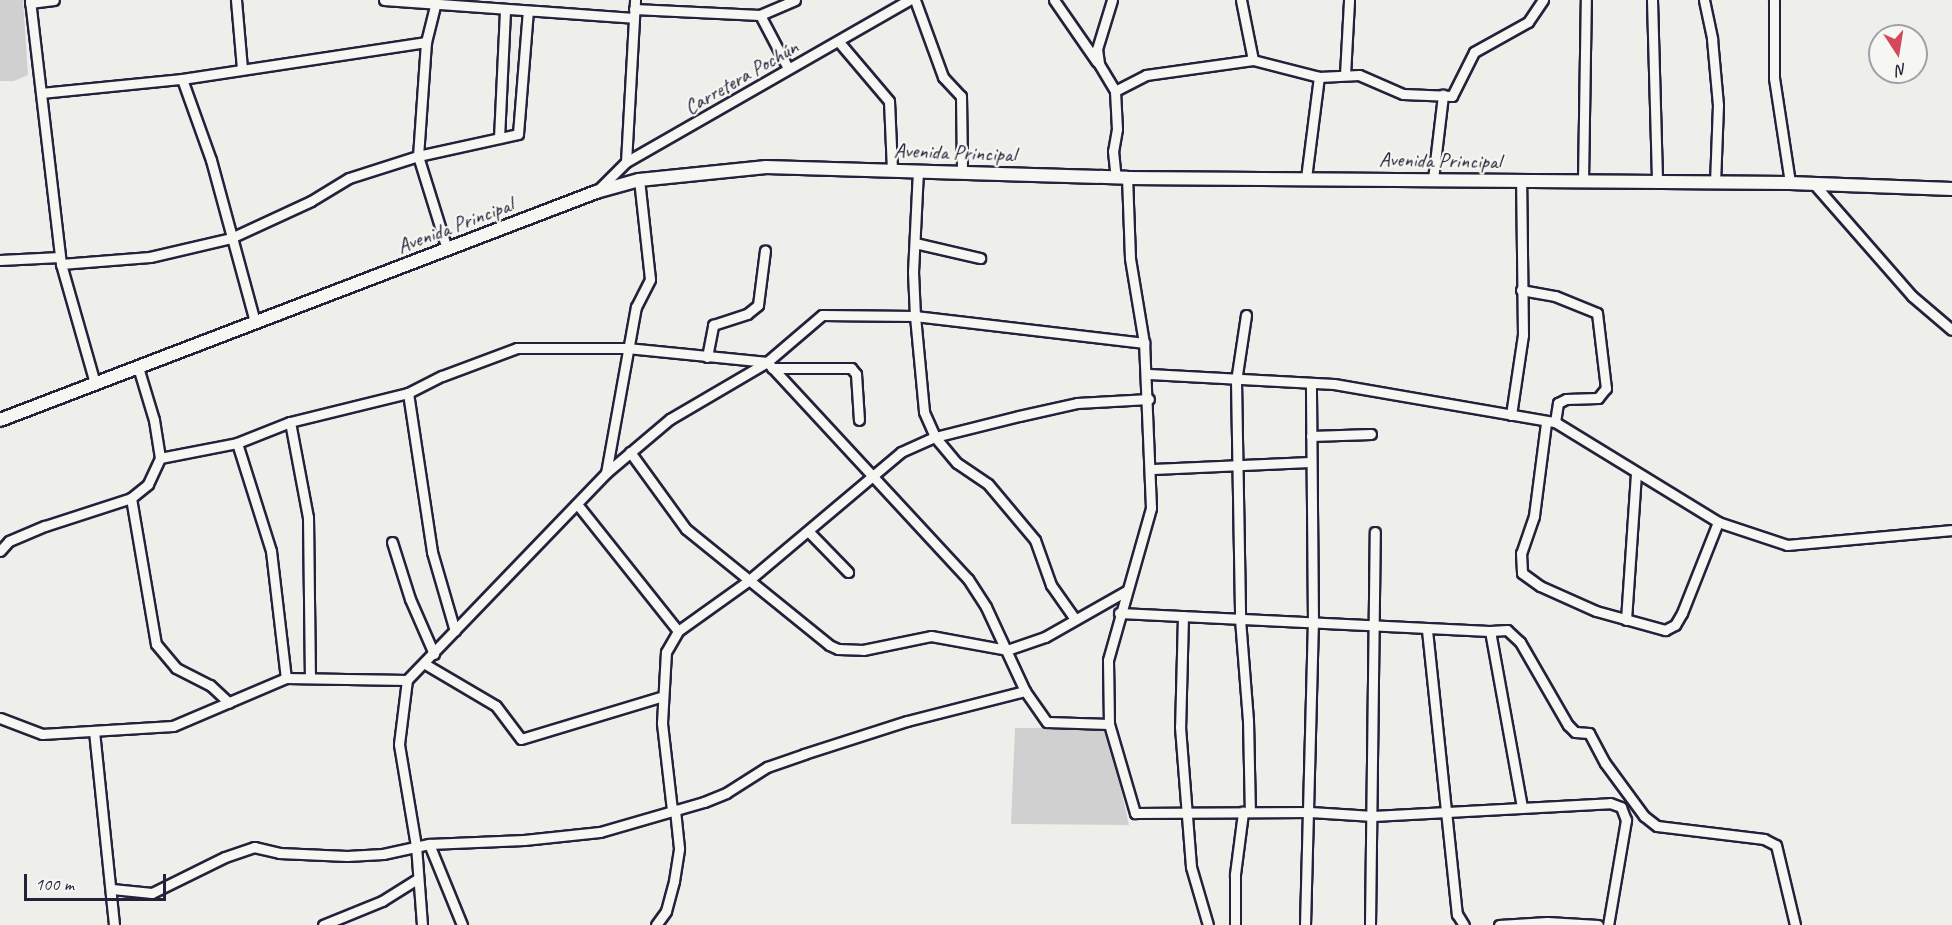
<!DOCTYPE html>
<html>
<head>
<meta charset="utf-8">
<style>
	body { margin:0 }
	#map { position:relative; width:1952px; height:925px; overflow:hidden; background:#eeeeeb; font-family:Caveat,sans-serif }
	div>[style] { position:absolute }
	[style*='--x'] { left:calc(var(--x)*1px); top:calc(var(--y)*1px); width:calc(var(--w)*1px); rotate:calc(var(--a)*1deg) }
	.green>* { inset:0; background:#d0d0d1 }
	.roads { filter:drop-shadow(2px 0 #22223b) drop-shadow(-2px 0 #22223b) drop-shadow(0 2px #22223b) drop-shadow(0 -2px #22223b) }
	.street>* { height:9px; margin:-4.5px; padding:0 4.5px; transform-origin:4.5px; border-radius:4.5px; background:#f6f6f2 }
	.secondary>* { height:12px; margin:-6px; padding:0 6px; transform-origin:6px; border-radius:6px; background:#f6f6f2 }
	span { translate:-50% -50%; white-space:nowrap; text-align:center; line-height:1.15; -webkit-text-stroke:4.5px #f6f6f2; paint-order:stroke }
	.street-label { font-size:21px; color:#22223b }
	.north { position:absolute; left:1868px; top:24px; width:60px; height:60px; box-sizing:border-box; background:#f6f6f2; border:2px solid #a1a1a9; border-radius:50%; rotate:168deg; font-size:16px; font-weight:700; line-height:24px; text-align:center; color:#22223b }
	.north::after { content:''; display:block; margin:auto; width:21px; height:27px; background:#d1495b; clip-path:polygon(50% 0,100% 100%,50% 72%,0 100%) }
	.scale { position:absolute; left:24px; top:874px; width:142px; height:27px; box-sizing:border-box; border:3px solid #22223b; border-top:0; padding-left:8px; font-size:18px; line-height:21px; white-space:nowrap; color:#22223b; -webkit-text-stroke:4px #f6f6f2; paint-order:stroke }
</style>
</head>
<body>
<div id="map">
	<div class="green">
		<i style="clip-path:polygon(0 0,23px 0,28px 75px,14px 81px,0 81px)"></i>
		<i style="clip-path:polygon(1015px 728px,1107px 728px,1129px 825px,1011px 824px)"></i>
	</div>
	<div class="roads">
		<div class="street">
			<i style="--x:30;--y:0;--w:266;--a:83.3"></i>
			<i style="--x:61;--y:264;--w:124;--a:74.1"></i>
			<i style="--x:236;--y:0;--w:69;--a:85"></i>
			<i style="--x:384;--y:0;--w:250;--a:4.1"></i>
			<i style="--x:915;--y:0;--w:82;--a:70"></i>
			<i style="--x:943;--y:77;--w:26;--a:47"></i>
			<i style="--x:961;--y:96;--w:76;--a:89.2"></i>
			<i style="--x:1054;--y:0;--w:75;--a:55.3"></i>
			<i style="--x:1112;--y:0;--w:51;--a:107"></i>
			<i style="--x:1097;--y:49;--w:15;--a:82"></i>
			<i style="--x:1099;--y:64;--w:31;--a:59"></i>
			<i style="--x:1115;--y:91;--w:38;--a:87"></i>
			<i style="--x:1117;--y:129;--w:22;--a:100"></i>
			<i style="--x:1113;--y:151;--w:27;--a:84"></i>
			<i style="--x:1241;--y:0;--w:61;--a:78.7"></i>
			<i style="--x:1652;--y:0;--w:182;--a:88.4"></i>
			<i style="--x:1704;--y:0;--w:40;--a:78"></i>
			<i style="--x:1712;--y:39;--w:66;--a:84.8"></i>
			<i style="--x:1718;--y:105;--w:78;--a:92.2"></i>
			<i style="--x:1774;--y:0;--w:78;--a:90"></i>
			<i style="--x:1774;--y:78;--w:106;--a:81.3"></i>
			<i style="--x:30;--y:3;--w:24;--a:-7"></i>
			<i style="--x:435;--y:6;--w:37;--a:104"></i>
			<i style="--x:426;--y:42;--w:114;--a:94"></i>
			<i style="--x:418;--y:156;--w:97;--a:72.7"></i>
			<i style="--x:634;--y:9;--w:126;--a:2.7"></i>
			<i style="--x:760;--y:15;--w:38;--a:-23"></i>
			<i style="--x:760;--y:15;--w:60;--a:62.2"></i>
			<i style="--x:839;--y:42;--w:77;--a:49.7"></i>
			<i style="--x:889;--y:101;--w:68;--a:87.5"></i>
			<i style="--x:1345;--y:75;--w:75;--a:-86.9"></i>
			<i style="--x:182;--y:79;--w:247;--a:-8.6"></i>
			<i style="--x:1115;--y:91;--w:35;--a:-27"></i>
			<i style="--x:1146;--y:75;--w:108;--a:-8"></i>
			<i style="--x:1253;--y:60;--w:68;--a:14.4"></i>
			<i style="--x:1319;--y:77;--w:40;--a:-2.9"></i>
			<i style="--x:1359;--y:75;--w:48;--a:23.4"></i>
			<i style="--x:1403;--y:94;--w:49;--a:2.3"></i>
			<i style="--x:1452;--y:96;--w:49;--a:-63.4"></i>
			<i style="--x:1474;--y:52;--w:62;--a:-29.1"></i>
			<i style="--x:1528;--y:22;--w:27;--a:-56"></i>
			<i style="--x:41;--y:93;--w:142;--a:-5.7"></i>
			<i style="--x:182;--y:79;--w:86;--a:70.3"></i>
			<i style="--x:211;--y:160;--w:168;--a:74.8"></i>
			<i style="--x:499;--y:138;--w:129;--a:-87.3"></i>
			<i style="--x:626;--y:162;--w:162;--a:-86.8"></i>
			<i style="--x:918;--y:170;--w:102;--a:92.8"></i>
			<i style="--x:913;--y:272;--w:44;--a:87.4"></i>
			<i style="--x:915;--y:316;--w:231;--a:6.7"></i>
			<i style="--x:1144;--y:343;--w:86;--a:-99.4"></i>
			<i style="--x:1130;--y:258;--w:80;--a:-92.1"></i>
			<i style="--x:1306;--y:178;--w:102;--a:-82.7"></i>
			<i style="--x:1433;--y:179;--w:85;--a:-83.2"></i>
			<i style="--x:1583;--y:181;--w:181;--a:-89.1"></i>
			<i style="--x:1814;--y:184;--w:149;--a:48.8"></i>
			<i style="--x:1912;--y:296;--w:52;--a:40.4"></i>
			<i style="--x:596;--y:192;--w:42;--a:-45"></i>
			<i style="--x:626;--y:162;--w:326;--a:-29.8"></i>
			<i style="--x:915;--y:243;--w:67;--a:13"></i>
			<i style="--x:0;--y:260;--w:60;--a:-2.9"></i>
			<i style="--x:61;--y:264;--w:89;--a:-4.5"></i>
			<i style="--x:150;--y:257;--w:83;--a:-13.2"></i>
			<i style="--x:231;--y:238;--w:88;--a:-24.8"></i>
			<i style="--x:311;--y:201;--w:44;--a:-31.2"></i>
			<i style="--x:349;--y:178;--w:72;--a:-17.7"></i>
			<i style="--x:418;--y:156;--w:102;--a:-12.4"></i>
			<i style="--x:518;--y:134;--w:123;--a:-85.4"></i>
			<i style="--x:1521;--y:290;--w:35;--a:10"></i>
			<i style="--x:1555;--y:296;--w:45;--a:22"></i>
			<i style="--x:1597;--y:313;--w:76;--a:83.2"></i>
			<i style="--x:1606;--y:388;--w:13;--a:129"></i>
			<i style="--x:1598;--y:398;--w:32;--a:178"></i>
			<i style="--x:1566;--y:399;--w:9;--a:153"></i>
			<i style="--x:1558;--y:403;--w:19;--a:99"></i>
			<i style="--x:1246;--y:315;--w:67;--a:98.6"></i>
			<i style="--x:1236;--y:381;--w:238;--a:89"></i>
			<i style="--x:1240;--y:619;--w:101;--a:85.5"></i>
			<i style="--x:1248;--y:720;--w:92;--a:88.8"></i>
			<i style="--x:707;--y:357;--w:33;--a:-79"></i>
			<i style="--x:713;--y:325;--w:36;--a:-18"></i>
			<i style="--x:747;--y:314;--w:14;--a:-39"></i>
			<i style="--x:758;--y:305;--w:55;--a:-82.7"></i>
			<i style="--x:138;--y:367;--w:55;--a:73.2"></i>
			<i style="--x:154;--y:420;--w:38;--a:81"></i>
			<i style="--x:772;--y:368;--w:79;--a:0"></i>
			<i style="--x:851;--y:368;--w:8;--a:50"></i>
			<i style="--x:856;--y:374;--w:46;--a:86.3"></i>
			<i style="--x:1149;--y:374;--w:185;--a:3.1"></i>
			<i style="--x:1334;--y:384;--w:224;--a:9.8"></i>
			<i style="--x:1555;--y:422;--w:191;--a:31.5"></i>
			<i style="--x:1718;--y:522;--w:73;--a:18.4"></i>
			<i style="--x:1787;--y:545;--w:166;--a:-5.2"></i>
			<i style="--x:408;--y:393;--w:161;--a:81.4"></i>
			<i style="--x:432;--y:552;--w:82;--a:73.8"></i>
			<i style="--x:1511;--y:415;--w:81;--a:-81.5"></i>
			<i style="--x:1523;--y:335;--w:153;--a:-90.7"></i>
			<i style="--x:290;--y:422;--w:97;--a:79.3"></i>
			<i style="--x:308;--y:517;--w:160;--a:89.3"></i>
			<i style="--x:1546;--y:423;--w:94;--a:97.4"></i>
			<i style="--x:1534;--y:516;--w:39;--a:109"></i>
			<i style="--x:1521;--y:553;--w:20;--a:87"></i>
			<i style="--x:1522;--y:573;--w:22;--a:36"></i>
			<i style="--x:1540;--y:586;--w:61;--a:24.1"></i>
			<i style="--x:1596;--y:611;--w:72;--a:15.4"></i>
			<i style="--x:1665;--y:630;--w:11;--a:-27"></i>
			<i style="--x:1675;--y:625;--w:14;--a:-60"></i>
			<i style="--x:1682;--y:613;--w:98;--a:-68.4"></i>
			<i style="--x:1311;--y:436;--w:60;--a:-1.9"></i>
			<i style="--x:237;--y:443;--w:113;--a:72.5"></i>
			<i style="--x:271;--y:551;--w:128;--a:83.3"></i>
			<i style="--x:630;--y:452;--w:95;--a:54"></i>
			<i style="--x:686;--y:529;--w:184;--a:39"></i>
			<i style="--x:829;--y:645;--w:10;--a:24"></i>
			<i style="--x:838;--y:649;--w:25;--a:2"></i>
			<i style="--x:863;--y:650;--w:69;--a:-11.6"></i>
			<i style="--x:931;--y:636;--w:77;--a:10.4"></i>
			<i style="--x:1007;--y:650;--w:40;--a:-18.9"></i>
			<i style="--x:1045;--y:637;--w:93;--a:-29.6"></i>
			<i style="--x:1152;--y:469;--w:159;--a:-2.5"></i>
			<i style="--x:606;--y:473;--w:169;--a:-79.8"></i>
			<i style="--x:636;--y:307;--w:31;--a:-63"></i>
			<i style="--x:650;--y:279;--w:100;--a:-96.3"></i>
			<i style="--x:131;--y:498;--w:148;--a:80.3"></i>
			<i style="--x:156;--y:644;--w:31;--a:50"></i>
			<i style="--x:176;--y:668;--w:38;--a:27"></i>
			<i style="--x:210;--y:685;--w:26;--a:43"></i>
			<i style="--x:577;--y:504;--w:162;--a:51.5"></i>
			<i style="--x:809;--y:532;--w:56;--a:45.7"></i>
			<i style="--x:392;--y:542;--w:60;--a:72.5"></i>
			<i style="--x:410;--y:599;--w:60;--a:66.4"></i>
			<i style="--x:0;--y:551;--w:13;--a:-48"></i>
			<i style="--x:9;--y:541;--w:39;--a:-23"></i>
			<i style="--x:45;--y:526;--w:90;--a:-18"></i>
			<i style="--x:131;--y:498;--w:22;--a:-39"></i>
			<i style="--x:148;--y:484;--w:29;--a:-65"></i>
			<i style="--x:160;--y:458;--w:78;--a:-11"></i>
			<i style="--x:237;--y:443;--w:57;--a:-21.6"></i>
			<i style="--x:290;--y:422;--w:122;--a:-13.8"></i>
			<i style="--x:408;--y:393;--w:38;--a:-27"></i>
			<i style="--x:442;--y:376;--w:80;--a:-20.5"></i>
			<i style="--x:517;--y:348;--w:110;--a:0"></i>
			<i style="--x:627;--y:348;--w:141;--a:5.7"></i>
			<i style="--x:767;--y:362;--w:296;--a:47.2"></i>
			<i style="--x:968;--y:579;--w:33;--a:57"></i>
			<i style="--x:986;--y:607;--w:93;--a:65.1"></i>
			<i style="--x:1025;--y:691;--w:38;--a:55"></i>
			<i style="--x:1047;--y:722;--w:62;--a:1.8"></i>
			<i style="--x:1109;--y:724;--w:64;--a:-90.9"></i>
			<i style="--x:1108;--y:660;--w:158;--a:-74.2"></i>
			<i style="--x:1151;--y:508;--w:165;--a:-92.4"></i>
			<i style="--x:1119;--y:613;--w:371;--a:2.8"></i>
			<i style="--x:1490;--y:631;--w:179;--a:79.7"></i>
			<i style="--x:1183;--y:616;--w:111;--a:91.5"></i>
			<i style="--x:1180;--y:727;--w:140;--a:85.5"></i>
			<i style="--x:1191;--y:867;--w:60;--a:73.7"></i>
			<i style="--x:1626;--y:620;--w:145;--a:-86.1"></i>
			<i style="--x:1427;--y:630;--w:286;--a:84"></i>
			<i style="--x:1457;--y:914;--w:13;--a:58"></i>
			<i style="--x:1490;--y:631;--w:17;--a:-3"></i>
			<i style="--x:1507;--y:630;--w:18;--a:43"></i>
			<i style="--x:1520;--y:642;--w:96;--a:60"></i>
			<i style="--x:1568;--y:725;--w:10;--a:45"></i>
			<i style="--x:1575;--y:732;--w:14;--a:4"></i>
			<i style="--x:1589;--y:733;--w:34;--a:62"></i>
			<i style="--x:1605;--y:763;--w:66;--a:53.7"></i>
			<i style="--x:1644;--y:816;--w:16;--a:38"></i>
			<i style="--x:1657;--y:826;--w:108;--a:6.9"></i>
			<i style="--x:1764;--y:839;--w:13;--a:27"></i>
			<i style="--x:1776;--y:845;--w:82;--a:76.6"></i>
			<i style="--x:425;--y:664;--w:82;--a:30.6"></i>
			<i style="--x:496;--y:706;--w:41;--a:52.9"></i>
			<i style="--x:521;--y:739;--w:148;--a:-16.8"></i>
			<i style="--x:0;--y:718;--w:45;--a:20.9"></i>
			<i style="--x:42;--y:734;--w:131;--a:-3.5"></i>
			<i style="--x:173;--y:726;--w:123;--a:-23"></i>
			<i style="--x:286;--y:678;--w:121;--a:0.9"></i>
			<i style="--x:1109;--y:724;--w:93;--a:73.7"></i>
			<i style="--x:1135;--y:813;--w:175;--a:-0.3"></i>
			<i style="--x:1310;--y:812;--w:63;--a:3.6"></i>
			<i style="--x:1373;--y:816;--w:237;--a:-3.1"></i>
			<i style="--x:1610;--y:803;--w:12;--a:20"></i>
			<i style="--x:1621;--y:807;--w:14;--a:69"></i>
			<i style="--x:1626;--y:820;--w:107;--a:99.7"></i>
			<i style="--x:94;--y:731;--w:195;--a:84.1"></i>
			<i style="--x:672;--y:810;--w:88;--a:-96.6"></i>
			<i style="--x:662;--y:723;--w:71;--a:-86.8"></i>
			<i style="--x:666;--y:652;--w:24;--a:-60"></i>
			<i style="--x:678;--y:631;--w:86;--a:-35.5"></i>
			<i style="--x:748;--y:581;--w:200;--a:-40.1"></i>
			<i style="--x:901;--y:452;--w:37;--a:-24"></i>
			<i style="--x:935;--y:437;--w:87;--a:-14"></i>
			<i style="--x:1019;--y:416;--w:59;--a:-12.6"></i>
			<i style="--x:1077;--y:403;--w:72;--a:-3.2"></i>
			<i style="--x:429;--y:844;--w:87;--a:67.8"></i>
			<i style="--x:112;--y:889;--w:40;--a:5.7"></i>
			<i style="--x:152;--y:893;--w:81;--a:-26.3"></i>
			<i style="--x:225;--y:857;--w:31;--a:-19"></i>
			<i style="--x:254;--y:847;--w:26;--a:13"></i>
			<i style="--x:279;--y:853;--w:68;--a:2.5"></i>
			<i style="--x:347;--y:856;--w:36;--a:-3"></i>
			<i style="--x:383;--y:854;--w:47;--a:-12.3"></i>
			<i style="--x:429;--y:844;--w:95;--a:-2.4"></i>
			<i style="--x:524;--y:840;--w:76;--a:-6"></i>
			<i style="--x:600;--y:832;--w:108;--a:-16.1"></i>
			<i style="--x:704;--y:802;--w:24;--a:-22"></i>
			<i style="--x:726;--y:793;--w:49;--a:-32.4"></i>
			<i style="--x:767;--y:767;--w:39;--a:-19"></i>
			<i style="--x:804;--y:754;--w:108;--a:-17.8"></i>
			<i style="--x:907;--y:721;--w:122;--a:-14.3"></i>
			<i style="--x:323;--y:925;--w:64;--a:-22.1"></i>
			<i style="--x:382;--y:901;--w:40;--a:-32"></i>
			<i style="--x:422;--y:925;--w:79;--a:-94.3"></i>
			<i style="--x:416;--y:846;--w:103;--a:-99.5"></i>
			<i style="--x:399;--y:744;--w:64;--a:-82.9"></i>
			<i style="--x:407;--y:680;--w:287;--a:-46.1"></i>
			<i style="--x:606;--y:473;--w:84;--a:-40.2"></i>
			<i style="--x:670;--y:419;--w:113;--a:-30.4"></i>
			<i style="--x:767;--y:362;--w:72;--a:-40.5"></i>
			<i style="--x:822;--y:315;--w:93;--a:0.6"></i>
			<i style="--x:915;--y:316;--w:96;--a:84.6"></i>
			<i style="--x:924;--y:412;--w:27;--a:66"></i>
			<i style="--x:935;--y:437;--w:34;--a:50"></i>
			<i style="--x:957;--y:463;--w:37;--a:34"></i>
			<i style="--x:988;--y:484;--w:73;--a:50"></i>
			<i style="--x:1035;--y:540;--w:48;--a:70.4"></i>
			<i style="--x:1051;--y:585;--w:42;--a:54.8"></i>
			<i style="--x:656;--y:925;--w:17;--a:-54"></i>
			<i style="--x:666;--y:911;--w:31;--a:-75"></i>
			<i style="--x:674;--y:881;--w:33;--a:-81"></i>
			<i style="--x:679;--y:848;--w:39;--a:-96"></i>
			<i style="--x:1235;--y:925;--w:51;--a:-90"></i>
			<i style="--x:1235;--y:874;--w:63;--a:-82.6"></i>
			<i style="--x:1305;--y:925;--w:303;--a:-88.5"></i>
			<i style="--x:1313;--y:622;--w:239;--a:-90.5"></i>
			<i style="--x:1370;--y:925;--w:393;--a:-89.3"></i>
			<i style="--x:1499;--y:925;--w:48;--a:-3.6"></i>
			<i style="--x:1547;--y:922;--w:51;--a:3.4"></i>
		</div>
		<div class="secondary">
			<i style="--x:0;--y:420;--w:638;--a:-20.93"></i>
			<i style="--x:596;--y:192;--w:45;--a:-15.6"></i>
			<i style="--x:639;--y:180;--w:128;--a:-5.8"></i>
			<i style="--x:766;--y:167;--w:361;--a:1.7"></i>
			<i style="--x:1127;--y:178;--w:663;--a:0.43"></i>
			<i style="--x:1790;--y:183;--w:162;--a:2.1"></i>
		</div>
	</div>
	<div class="street-label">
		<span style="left:741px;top:77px;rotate:-30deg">Carretera Pochún</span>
		<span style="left:955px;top:152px;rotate:2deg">Avenida Principal</span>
		<span style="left:1440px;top:160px;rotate:1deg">Avenida Principal</span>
		<span style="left:455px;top:225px;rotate:-21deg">Avenida Principal</span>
	</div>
	<div class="north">N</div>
	<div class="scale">100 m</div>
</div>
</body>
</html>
